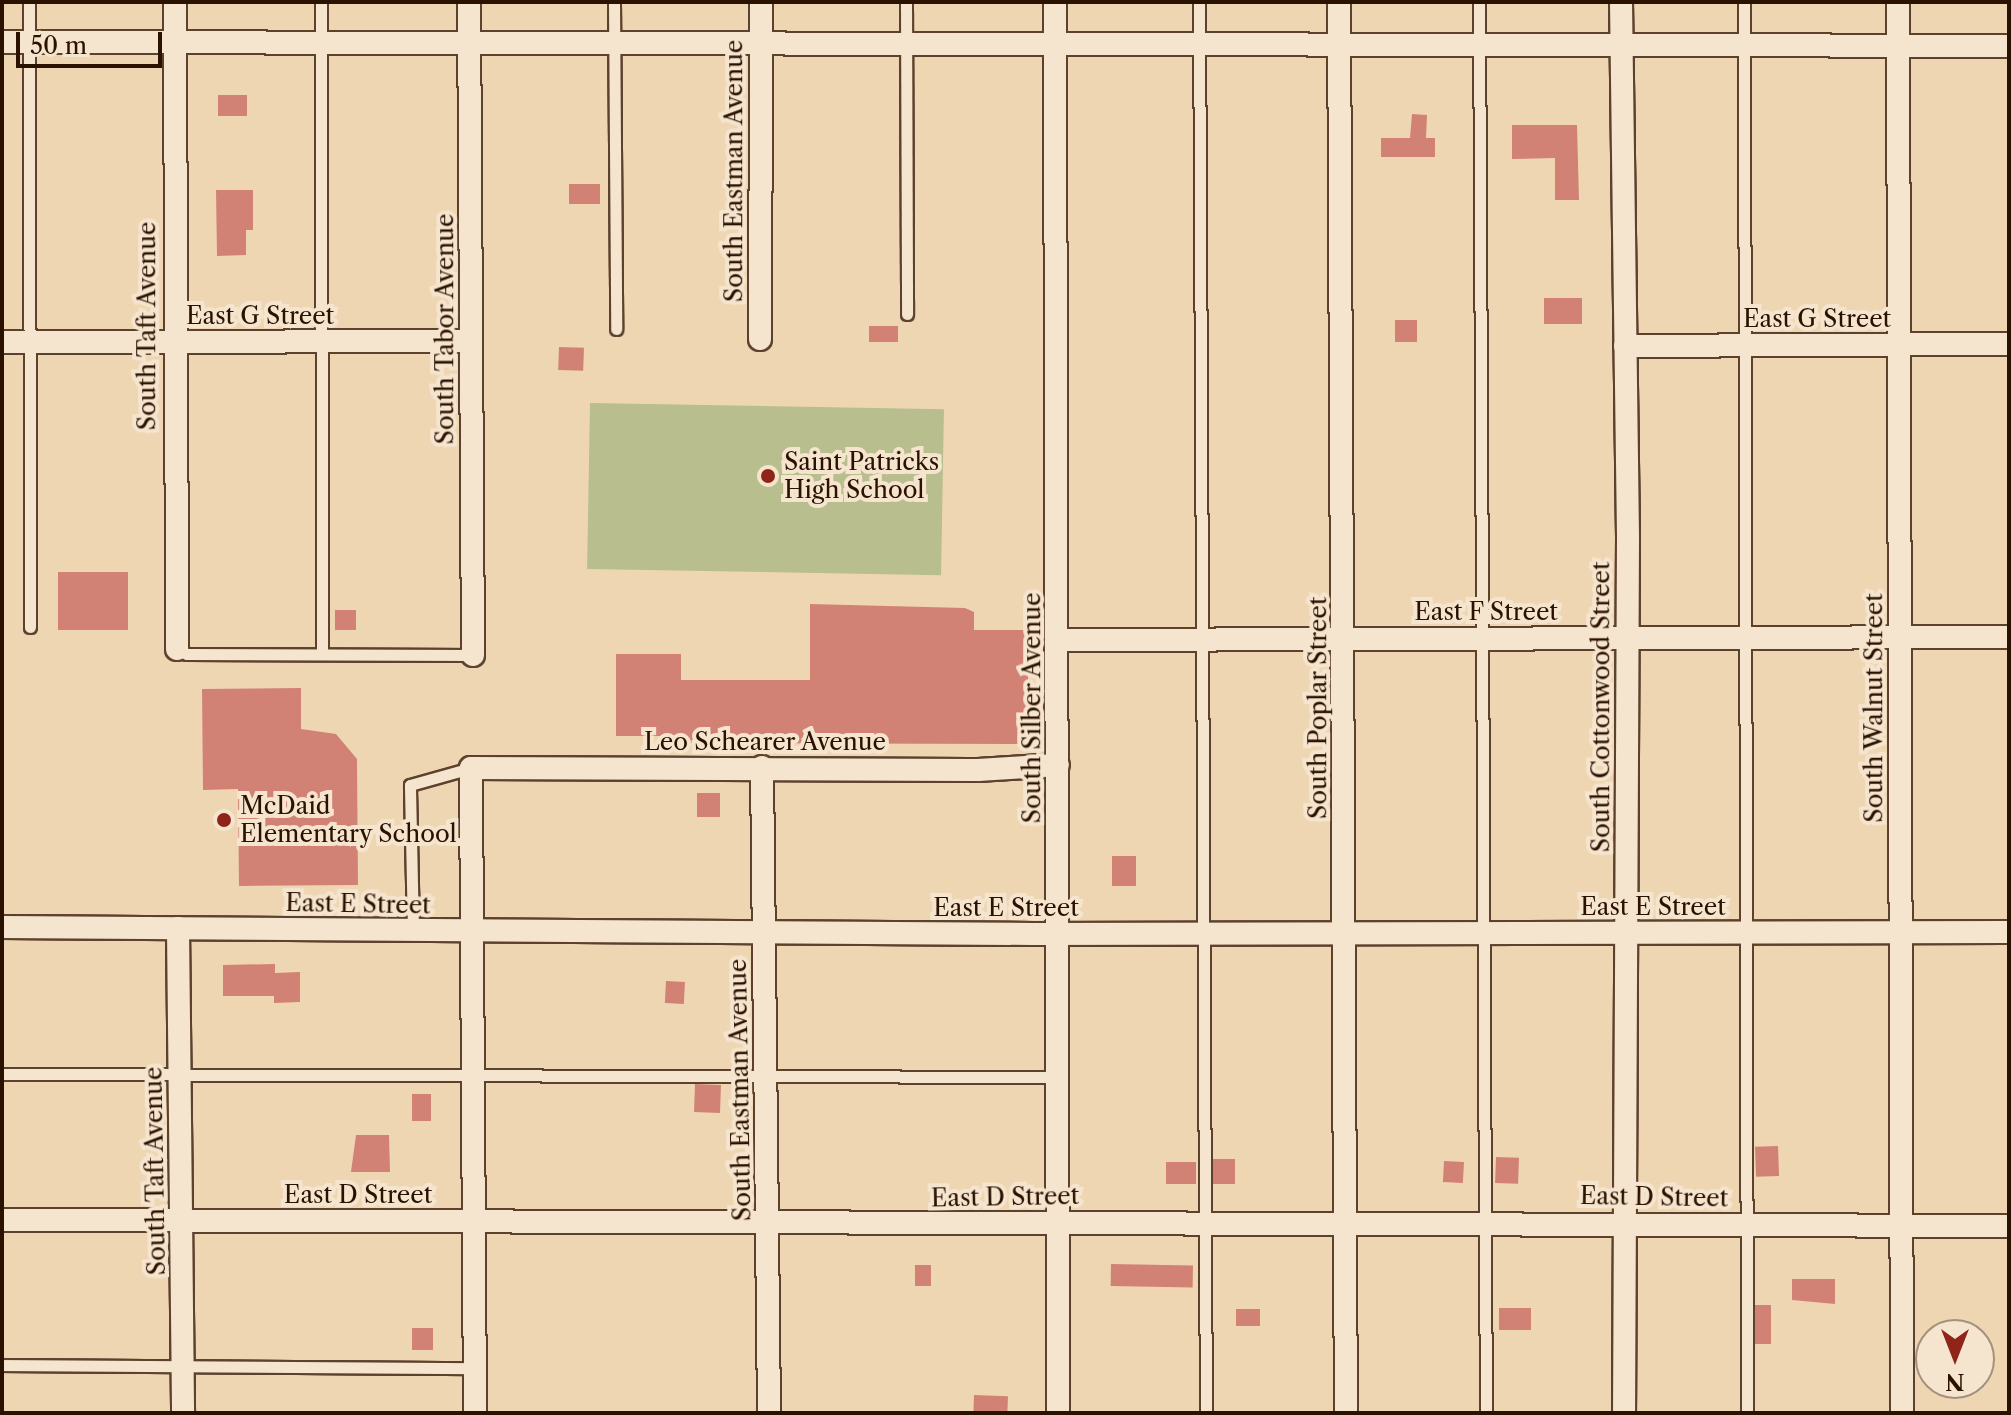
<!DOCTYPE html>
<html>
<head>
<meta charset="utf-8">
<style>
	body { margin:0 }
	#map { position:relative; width:2011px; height:1415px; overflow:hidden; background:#efd6b3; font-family:"Libre Caslon Text",serif }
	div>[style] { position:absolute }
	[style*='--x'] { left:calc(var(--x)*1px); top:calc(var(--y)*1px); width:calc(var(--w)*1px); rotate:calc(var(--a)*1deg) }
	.green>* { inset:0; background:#b8be8e; transform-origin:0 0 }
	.building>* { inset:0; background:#d18275; transform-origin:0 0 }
	.roads { filter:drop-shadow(2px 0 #5c422d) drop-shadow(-2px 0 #5c422d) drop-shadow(0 2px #5c422d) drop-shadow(0 -2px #5c422d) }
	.lane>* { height:11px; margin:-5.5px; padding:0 5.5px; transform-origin:5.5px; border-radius:5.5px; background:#f5e4ce }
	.street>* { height:22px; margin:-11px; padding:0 11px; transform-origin:11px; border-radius:11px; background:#f5e4ce }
	.dots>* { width:22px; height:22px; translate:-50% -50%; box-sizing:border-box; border:4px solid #f5e4ce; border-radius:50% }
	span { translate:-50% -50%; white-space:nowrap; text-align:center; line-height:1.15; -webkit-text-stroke:8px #f5e4ce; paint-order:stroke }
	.street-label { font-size:24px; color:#2b1100 }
	.poi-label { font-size:24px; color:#2b1100 }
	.left { translate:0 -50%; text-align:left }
	.frame { position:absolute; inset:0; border:4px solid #2b1100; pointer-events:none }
	.north { position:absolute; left:1915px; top:1319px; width:80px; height:80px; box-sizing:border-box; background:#f5e4ce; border:2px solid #a4907c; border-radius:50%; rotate:180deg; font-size:22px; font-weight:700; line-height:32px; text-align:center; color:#2b1100 }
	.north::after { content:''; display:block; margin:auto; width:28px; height:36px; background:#8f2418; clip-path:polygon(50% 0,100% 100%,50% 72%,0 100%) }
	.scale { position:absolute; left:16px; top:32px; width:146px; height:36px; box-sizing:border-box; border:4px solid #2b1100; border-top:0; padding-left:10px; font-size:24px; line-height:28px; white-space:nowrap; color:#2b1100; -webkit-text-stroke:6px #f5e4ce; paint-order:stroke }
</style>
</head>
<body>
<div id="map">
	<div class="green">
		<i style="left:590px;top:403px;width:354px;height:166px;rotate:1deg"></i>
	</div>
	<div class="building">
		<i style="left:247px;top:95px;width:21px;height:29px;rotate:90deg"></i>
		<i style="clip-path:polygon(1412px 114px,1427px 115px,1426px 138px,1435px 138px,1435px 157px,1381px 157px,1381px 138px,1410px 138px)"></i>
		<i style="clip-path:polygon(1512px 125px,1577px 125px,1579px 200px,1555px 200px,1555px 158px,1512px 159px)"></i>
		<i style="left:569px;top:184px;width:31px;height:20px"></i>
		<i style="clip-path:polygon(216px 190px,253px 190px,253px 230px,246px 230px,246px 255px,217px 256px)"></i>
		<i style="left:1544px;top:298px;width:38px;height:26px"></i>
		<i style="left:1395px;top:320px;width:22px;height:22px"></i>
		<i style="left:869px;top:326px;width:29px;height:16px"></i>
		<i style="left:559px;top:347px;width:25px;height:23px;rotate:2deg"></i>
		<i style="left:58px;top:572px;width:70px;height:58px"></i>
		<i style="clip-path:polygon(810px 604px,965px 608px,974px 612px,974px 630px,1028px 630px,1028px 744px,665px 743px,665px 736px,616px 736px,616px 654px,681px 654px,681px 680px,810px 680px)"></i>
		<i style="left:335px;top:610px;width:21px;height:20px"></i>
		<i style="clip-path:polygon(301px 688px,301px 729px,336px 734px,357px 759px,358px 885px,239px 886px,238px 789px,203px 790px,202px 689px)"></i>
		<i style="left:697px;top:793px;width:23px;height:24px"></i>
		<i style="left:1112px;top:856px;width:24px;height:30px"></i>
		<i style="clip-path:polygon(275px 964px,275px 973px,300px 972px,300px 1002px,274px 1003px,274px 996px,223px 996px,223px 965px)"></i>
		<i style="left:666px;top:981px;width:19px;height:22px;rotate:3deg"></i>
		<i style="left:695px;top:1084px;width:26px;height:28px;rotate:2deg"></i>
		<i style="left:412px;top:1094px;width:19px;height:27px"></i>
		<i style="clip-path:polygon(356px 1135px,389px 1135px,390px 1172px,351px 1172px)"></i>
		<i style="left:1778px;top:1146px;width:30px;height:23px;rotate:88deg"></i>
		<i style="left:1496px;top:1157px;width:23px;height:26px;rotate:2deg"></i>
		<i style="left:1213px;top:1159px;width:22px;height:25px"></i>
		<i style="left:1444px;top:1161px;width:20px;height:21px;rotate:3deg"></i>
		<i style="left:1166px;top:1162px;width:30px;height:22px"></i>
		<i style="left:1111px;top:1264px;width:82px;height:22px;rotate:1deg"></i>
		<i style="left:915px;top:1265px;width:16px;height:21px"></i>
		<i style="clip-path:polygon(1792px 1279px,1835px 1279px,1835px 1304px,1792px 1300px)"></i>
		<i style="left:1755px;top:1305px;width:16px;height:39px"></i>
		<i style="left:1499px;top:1308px;width:32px;height:22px"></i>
		<i style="left:1236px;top:1309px;width:24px;height:17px"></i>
		<i style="left:433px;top:1328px;width:22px;height:21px;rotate:90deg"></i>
		<i style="left:974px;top:1395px;width:34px;height:18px;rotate:2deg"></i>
	</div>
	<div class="roads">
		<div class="lane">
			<i style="--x:29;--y:2;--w:625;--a:89.91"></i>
			<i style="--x:321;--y:2;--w:652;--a:89.91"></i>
			<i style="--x:614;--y:2;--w:327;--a:89.6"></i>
			<i style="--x:906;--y:2;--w:312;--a:89.8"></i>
			<i style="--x:1199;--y:2;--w:1411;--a:89.72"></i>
			<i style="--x:1479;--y:2;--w:1411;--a:89.72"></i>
			<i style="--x:1744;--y:2;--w:1411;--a:89.88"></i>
			<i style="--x:177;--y:649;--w:11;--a:27"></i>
			<i style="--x:187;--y:654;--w:286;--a:0.2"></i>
			<i style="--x:413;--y:931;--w:146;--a:-91.2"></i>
			<i style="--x:410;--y:785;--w:63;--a:-15.6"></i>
			<i style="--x:2;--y:1074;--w:1056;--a:0.16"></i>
			<i style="--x:2;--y:1365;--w:473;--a:0.4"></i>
		</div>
		<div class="street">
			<i style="--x:175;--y:2;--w:647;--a:89.82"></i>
			<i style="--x:469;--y:2;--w:653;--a:89.65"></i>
			<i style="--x:1055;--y:2;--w:1411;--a:89.88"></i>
			<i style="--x:1339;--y:2;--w:1411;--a:89.72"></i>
			<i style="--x:1621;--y:2;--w:536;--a:89.25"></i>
			<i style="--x:1628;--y:538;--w:875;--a:90.26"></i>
			<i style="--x:1898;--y:2;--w:1411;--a:89.84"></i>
			<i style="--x:2;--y:42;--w:2007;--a:0.11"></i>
			<i style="--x:760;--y:339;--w:337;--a:-89.8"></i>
			<i style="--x:2;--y:342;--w:469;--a:-0.1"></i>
			<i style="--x:1625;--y:346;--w:384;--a:-0.3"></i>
			<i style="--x:1058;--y:640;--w:951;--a:-0.18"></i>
			<i style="--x:762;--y:767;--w:646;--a:89.38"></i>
			<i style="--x:2;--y:927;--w:1031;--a:0.39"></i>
			<i style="--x:1033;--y:934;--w:976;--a:-0.12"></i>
			<i style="--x:178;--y:928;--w:485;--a:89.4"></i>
			<i style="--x:2;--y:1220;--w:2007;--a:0.17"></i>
			<i style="--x:475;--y:1413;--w:645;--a:-90.36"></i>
			<i style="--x:471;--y:768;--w:507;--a:0.23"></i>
			<i style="--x:978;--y:770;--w:80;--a:-3.6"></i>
		</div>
	</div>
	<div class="dots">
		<i style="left:768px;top:476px;background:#8f2418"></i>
		<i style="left:224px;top:820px;background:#8f2418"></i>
	</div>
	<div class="street-label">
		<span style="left:734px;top:171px;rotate:-90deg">South Eastman Avenue</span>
		<span style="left:260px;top:316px">East G Street</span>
		<span style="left:1817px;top:319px">East G Street</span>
		<span style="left:147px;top:326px;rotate:-90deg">South Taft Avenue</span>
		<span style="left:445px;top:329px;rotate:-90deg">South Tabor Avenue</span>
		<span style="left:1486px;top:612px">East F Street</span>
		<span style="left:1601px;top:707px;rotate:-90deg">South Cottonwood Street</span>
		<span style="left:1032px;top:708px;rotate:-90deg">South Silber Avenue</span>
		<span style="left:1318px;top:708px;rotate:-90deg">South Poplar Street</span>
		<span style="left:1874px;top:708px;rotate:-90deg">South Walnut Street</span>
		<span style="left:765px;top:742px">Leo Schearer Avenue</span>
		<span style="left:358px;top:904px;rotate:1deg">East E Street</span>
		<span style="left:1653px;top:907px">East E Street</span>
		<span style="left:1006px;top:908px">East E Street</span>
		<span style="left:740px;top:1090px;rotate:-91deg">South Eastman Avenue</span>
		<span style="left:155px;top:1171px;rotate:-91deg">South Taft Avenue</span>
		<span style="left:358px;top:1195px">East D Street</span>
		<span style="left:1005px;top:1197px;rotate:-1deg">East D Street</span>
		<span style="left:1654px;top:1197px;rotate:1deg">East D Street</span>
	</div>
	<div class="poi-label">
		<span class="left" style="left:784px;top:476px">Saint Patricks<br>High School</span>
		<span class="left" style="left:240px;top:820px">McDaid<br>Elementary School</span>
	</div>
	<div class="frame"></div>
	<div class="north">N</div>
	<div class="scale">50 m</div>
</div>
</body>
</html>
